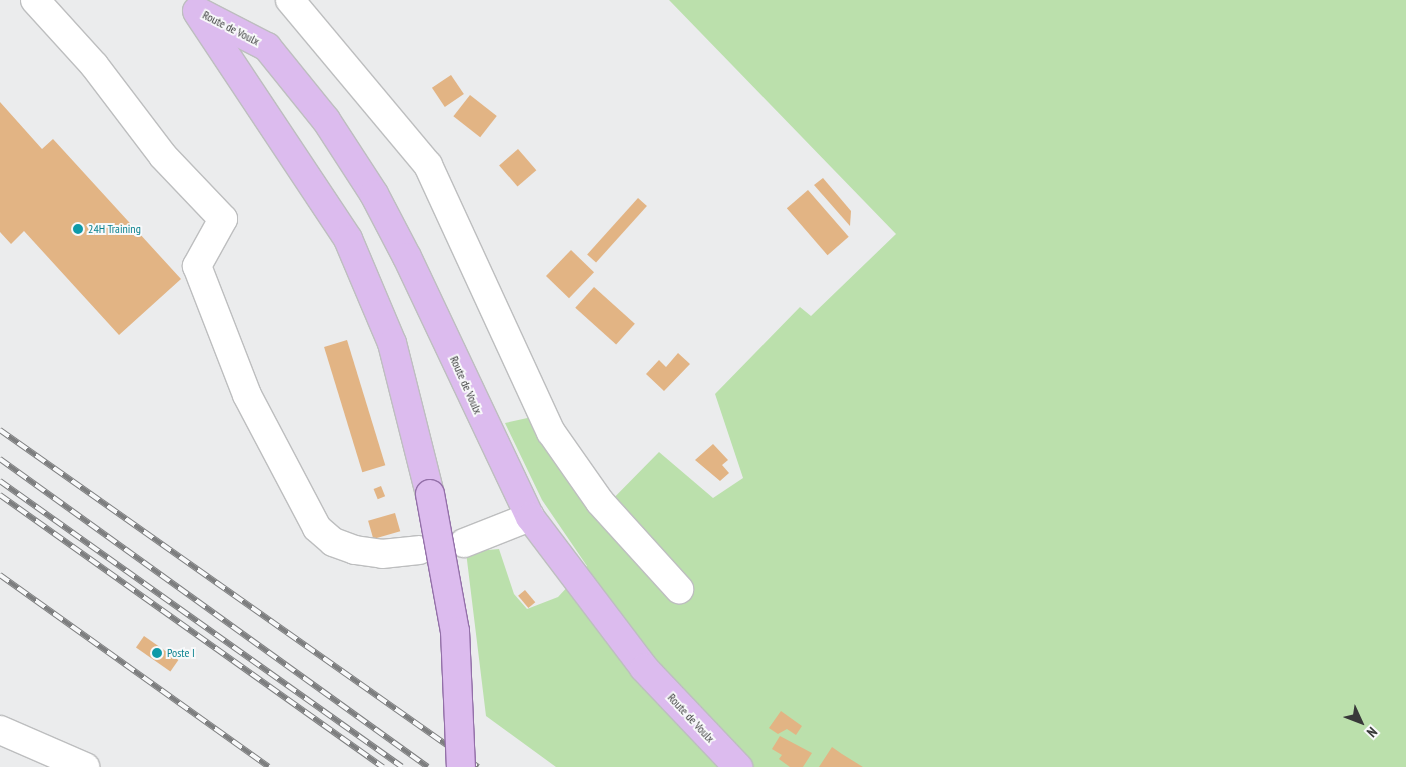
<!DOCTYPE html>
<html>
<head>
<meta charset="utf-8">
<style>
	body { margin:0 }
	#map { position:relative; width:1406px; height:767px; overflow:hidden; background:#ebeced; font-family:"PT Sans Narrow",sans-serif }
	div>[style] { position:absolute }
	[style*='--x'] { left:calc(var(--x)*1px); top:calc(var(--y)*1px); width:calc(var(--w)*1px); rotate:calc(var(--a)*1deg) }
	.green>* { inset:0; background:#bbe0ac }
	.building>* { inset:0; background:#e2b484; transform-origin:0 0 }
	.roads { filter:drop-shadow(1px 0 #bdbebf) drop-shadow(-1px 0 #bdbebf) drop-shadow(0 1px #bdbebf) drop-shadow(0 -1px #bdbebf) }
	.minor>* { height:28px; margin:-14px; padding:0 14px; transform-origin:14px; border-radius:14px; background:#fff }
	.major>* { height:28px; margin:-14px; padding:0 14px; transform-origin:14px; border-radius:14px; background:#dcbbee }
	.rail>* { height:5.5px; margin-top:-2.75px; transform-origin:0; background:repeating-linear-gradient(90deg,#f8f9fa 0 11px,#7d7e7f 0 22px); box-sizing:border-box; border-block:1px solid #7d7e7f }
	.bridges { filter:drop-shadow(1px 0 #9370a8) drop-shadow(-1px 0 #9370a8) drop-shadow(0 1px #9370a8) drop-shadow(0 -1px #9370a8) }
	.major-bridge>* { height:28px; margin:-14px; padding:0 14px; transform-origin:14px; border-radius:14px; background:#dcbbee }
	.dots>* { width:14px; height:14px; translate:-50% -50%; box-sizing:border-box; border:2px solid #f8f9fa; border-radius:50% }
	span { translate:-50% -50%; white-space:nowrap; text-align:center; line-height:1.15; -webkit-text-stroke:4px #f8f9fa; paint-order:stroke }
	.street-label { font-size:12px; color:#383939 }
	.culture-label { font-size:12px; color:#0d838f }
	.left { translate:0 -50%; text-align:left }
	.north { position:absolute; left:1336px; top:697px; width:50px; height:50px; -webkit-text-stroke:4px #f8f9fa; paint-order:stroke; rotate:133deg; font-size:14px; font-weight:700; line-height:20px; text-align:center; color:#383939 }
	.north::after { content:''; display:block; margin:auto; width:18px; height:22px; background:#383939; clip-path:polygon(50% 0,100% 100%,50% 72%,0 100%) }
</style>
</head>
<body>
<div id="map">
	<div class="green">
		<i style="clip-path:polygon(669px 0,1406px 0,1406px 767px,556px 767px,486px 716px,466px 552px,499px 549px,514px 594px,527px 609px,558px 597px,587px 566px,542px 500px,505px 423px,532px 417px,600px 512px,659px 452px,713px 498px,743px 478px,715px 394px,800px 307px,811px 316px,896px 234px)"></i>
	</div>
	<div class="building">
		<i style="left:451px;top:75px;width:23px;height:23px;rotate:56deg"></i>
		<i style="left:470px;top:95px;width:34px;height:27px;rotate:38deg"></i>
		<i style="clip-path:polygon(0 102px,42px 149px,53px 139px,181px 279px,119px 335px,24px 231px,11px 244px,0 232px)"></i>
		<i style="left:518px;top:149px;width:28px;height:25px;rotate:49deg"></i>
		<i style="clip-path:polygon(823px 178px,851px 211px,850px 226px,814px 185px)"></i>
		<i style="left:808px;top:190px;width:62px;height:28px;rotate:49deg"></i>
		<i style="left:638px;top:198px;width:12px;height:76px;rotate:42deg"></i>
		<i style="left:571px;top:250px;width:32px;height:36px;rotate:44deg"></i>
		<i style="left:594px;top:287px;width:55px;height:28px;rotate:42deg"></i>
		<i style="left:347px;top:340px;width:131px;height:24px;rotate:73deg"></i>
		<i style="clip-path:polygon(678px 353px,690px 364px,664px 391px,646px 374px,659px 360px,666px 367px)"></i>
		<i style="clip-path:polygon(713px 444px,728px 460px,722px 465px,729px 473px,720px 481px,695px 460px)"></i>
		<i style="left:381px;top:486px;width:11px;height:8px;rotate:68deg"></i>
		<i style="left:395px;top:513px;width:19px;height:28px;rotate:74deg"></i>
		<i style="left:525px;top:590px;width:16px;height:9px;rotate:50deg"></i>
		<i style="left:144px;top:636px;width:42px;height:14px;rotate:35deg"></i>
		<i style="clip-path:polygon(781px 711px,802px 726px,796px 735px,787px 729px,778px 734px,769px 728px)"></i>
		<i style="clip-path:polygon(780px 736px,812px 753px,803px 767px,790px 767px,779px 759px,782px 755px,772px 749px)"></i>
		<i style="clip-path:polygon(832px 747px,842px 754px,863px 767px,819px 767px)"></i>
	</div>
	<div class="roads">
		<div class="minor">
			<i style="--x:35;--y:0;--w:88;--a:47.8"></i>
			<i style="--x:94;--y:65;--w:114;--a:52.8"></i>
			<i style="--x:163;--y:156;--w:87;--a:46.4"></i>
			<i style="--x:223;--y:219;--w:54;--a:119"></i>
			<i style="--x:197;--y:266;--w:138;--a:68.8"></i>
			<i style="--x:247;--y:395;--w:150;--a:62.2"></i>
			<i style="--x:317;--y:528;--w:21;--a:41"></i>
			<i style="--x:333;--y:542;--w:23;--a:20"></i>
			<i style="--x:355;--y:550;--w:27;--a:8"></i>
			<i style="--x:382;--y:554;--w:37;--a:-6"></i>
			<i style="--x:290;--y:0;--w:215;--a:50.1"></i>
			<i style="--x:428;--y:165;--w:294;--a:65.3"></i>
			<i style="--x:551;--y:432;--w:85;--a:55"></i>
			<i style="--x:600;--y:502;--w:118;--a:47.8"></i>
			<i style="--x:464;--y:543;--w:71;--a:-21.5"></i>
			<i style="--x:0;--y:730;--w:93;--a:23.5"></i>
		</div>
		<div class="major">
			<i style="--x:197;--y:11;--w:79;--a:27.2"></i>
			<i style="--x:267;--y:47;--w:94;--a:51.1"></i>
			<i style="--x:326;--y:120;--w:88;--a:57"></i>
			<i style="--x:374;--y:194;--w:71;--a:62.4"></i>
			<i style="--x:407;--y:257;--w:288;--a:64.7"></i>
			<i style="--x:530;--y:517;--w:189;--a:52.9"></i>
			<i style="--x:644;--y:668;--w:137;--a:46.5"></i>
			<i style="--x:198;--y:13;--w:271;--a:56.4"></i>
			<i style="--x:348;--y:239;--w:113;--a:67.1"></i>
			<i style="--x:392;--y:343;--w:156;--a:75.9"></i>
		</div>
	</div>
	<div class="rail">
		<i style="--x:0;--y:430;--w:585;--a:35.18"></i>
		<i style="--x:0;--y:459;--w:527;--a:35.74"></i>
		<i style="--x:0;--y:481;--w:493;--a:35.4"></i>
		<i style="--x:0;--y:495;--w:470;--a:35.4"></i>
		<i style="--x:0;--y:575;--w:330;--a:35.5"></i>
	</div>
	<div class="bridges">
		<div class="major-bridge">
			<i style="--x:430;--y:494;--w:139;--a:79.7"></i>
			<i style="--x:455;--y:631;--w:136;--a:87.5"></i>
		</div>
	</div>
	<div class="dots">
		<i style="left:78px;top:229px;background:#0f9aa8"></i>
		<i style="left:157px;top:653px;background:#0f9aa8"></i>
	</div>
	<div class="street-label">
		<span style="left:231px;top:28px;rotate:27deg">Route de Voulx</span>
		<span style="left:466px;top:385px;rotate:66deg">Route de Voulx</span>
		<span style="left:691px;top:718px;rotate:47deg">Route de Voulx</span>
	</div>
	<div class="culture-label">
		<span class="left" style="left:88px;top:229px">24H Training</span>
		<span class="left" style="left:167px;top:653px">Poste I</span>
	</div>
	<div class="north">N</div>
</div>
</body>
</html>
